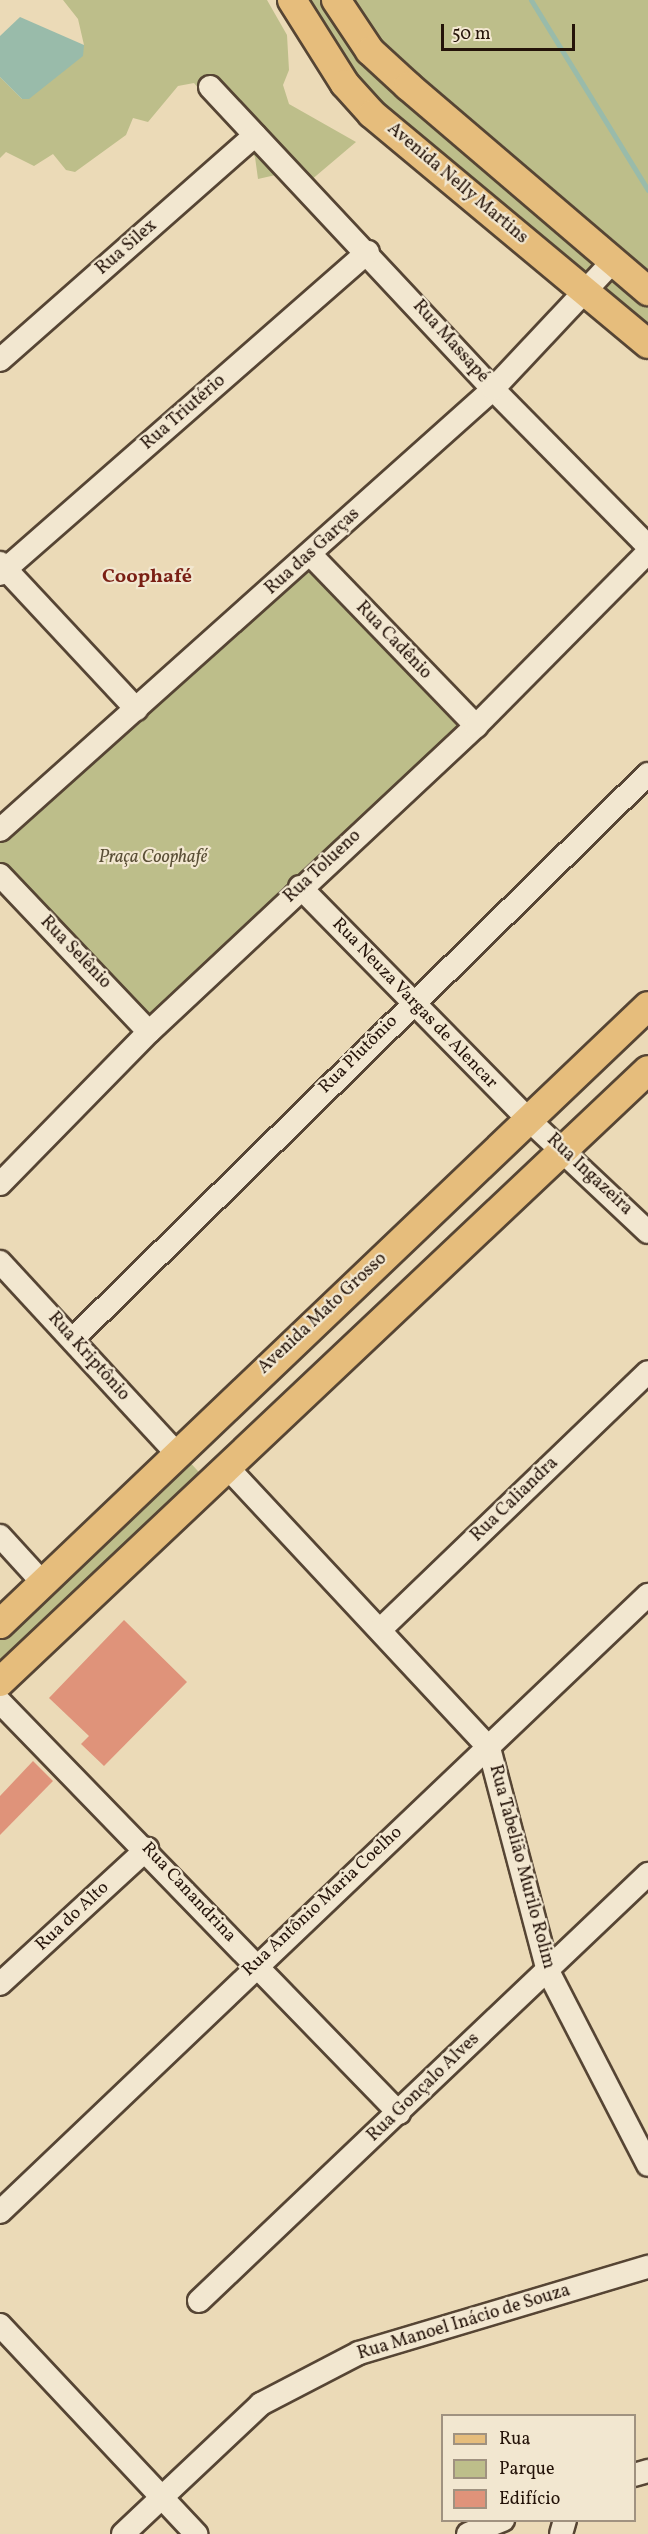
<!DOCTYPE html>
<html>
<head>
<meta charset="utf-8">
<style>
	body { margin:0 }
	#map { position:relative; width:648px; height:2534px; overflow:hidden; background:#ebdab7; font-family:Vollkorn,serif }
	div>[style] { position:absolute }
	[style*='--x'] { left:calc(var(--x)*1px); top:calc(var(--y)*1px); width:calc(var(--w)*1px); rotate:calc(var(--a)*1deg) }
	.green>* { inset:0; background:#bdbe8a }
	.water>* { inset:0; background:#9ba }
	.stream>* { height:5px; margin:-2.5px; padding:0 2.5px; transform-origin:2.5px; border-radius:2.5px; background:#9ba }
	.building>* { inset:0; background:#df937a }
	.roads { filter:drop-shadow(2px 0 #564534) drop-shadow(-2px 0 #564534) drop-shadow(0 2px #564534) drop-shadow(0 -2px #564534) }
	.minor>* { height:22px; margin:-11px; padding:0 11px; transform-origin:11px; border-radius:11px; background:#f2e7d0 }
	.major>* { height:28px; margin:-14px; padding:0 14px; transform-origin:14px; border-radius:14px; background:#e6bd7c }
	span { translate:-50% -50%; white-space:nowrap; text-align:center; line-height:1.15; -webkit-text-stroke:4.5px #f2e7d0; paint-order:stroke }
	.street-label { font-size:18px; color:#241309 }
	.park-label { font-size:18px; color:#5a4f36; font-style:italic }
	.neighbourhood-label { font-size:20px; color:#7a1f14; font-weight:700 }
	.legend { position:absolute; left:441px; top:2414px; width:195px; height:108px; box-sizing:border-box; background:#f2e7d0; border:2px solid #a09280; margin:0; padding:8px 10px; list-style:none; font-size:18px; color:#241309 }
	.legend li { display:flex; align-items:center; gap:12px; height:30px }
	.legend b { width:30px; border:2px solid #a09280 }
	.scale { position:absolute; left:441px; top:24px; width:134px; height:27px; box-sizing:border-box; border:3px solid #241309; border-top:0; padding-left:8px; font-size:18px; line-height:21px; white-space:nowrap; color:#241309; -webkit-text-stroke:4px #f2e7d0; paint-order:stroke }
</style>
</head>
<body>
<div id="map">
	<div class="green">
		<i style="clip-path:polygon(63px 0,267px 0,287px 35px,289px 70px,283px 85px,289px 104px,356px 142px,297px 192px,280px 174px,258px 179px,255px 157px,194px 83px,178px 86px,148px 122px,133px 118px,126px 135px,75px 172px,66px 170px,53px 154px,34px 166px,6px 152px,0 158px,0 77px,22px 99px,84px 45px,78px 19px)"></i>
		<i style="clip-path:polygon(297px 0,648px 0,648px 338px,375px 109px)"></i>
		<i style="clip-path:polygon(311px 555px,476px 726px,149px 1032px,0 875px,0 830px)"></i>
		<i style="clip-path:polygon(187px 1459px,206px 1480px,0 1672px,0 1638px)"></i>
	</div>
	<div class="water">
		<i style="clip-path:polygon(20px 17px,84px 45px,83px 56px,29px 99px,22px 99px,0 77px,0 36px)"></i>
	</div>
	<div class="stream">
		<i style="--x:531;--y:0;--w:223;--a:58.4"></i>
	</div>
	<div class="building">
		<i style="clip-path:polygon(124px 1620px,187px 1682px,104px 1766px,81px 1744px,89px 1736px,49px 1698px)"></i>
		<i style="clip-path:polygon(33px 1761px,53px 1781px,0 1835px,0 1796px)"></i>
	</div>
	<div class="roads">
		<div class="minor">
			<i style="--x:210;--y:87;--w:414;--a:46.9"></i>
			<i style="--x:493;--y:389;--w:221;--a:45.4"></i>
			<i style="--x:0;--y:360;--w:340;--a:-41.4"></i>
			<i style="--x:311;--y:555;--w:238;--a:46"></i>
			<i style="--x:0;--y:563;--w:200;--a:47"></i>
			<i style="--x:0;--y:574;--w:489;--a:-41.2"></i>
			<i style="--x:0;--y:830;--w:661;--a:-41.81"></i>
			<i style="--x:493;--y:389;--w:175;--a:-46.8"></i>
			<i style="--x:0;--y:875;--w:216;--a:46.5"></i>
			<i style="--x:300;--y:887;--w:327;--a:45.5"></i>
			<i style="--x:529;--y:1120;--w:163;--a:43.3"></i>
			<i style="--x:0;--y:1184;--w:213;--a:-45.6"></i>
			<i style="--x:149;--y:1032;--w:448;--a:-43.1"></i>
			<i style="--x:476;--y:726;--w:245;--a:-45.3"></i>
			<i style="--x:0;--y:1262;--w:260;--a:47.3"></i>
			<i style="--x:73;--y:1339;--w:806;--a:-44.5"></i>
			<i style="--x:228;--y:1468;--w:383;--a:47"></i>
			<i style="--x:489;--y:1748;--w:231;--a:75.2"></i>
			<i style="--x:548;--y:1971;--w:218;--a:62.7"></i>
			<i style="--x:0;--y:1536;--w:62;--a:47.6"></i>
			<i style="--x:382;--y:1628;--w:369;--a:-43.9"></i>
			<i style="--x:0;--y:1702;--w:573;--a:45.85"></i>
			<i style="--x:0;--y:1984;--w:200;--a:-42.6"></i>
			<i style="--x:0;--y:2212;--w:895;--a:-43.6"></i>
			<i style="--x:199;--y:2301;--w:620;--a:-43.56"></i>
			<i style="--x:0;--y:2325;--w:287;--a:46.8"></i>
			<i style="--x:634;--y:2475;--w:15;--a:-16"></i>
			<i style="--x:123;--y:2534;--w:190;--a:-43.3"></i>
			<i style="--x:261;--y:2404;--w:110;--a:-27.5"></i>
			<i style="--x:359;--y:2353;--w:302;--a:-16.6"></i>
			<i style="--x:468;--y:2534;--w:38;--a:-22"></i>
			<i style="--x:561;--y:2534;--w:15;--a:-74"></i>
		</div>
		<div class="major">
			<i style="--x:292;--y:0;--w:99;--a:57.8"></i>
			<i style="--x:345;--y:84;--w:40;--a:48"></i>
			<i style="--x:372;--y:114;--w:359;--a:39.8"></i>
			<i style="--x:336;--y:0;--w:61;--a:56.3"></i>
			<i style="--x:370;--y:51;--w:52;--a:42.6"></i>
			<i style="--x:408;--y:86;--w:316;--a:40.5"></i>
			<i style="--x:0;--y:1624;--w:895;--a:-43.64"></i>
			<i style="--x:0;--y:1682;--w:891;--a:-43.36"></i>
		</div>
	</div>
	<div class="street-label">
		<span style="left:457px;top:184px;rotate:40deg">Avenida Nelly Martins</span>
		<span style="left:127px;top:248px;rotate:-41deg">Rua Silex</span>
		<span style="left:450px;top:342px;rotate:48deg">Rua Massapé</span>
		<span style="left:184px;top:413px;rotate:-41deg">Rua Triutério</span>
		<span style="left:313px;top:552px;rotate:-42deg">Rua das Garças</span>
		<span style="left:393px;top:641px;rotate:46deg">Rua Cadênio</span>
		<span style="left:323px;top:867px;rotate:-43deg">Rua Tolueno</span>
		<span style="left:75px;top:953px;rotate:46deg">Rua Selênio</span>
		<span style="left:414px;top:1004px;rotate:46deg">Rua Neuza Vargas de Alencar</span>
		<span style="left:359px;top:1055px;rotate:-45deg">Rua Plutônio</span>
		<span style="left:589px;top:1175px;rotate:43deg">Rua Ingazeira</span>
		<span style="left:323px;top:1314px;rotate:-43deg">Avenida Mato Grosso</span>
		<span style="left:88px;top:1357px;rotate:48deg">Rua Kriptônio</span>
		<span style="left:515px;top:1500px;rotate:-44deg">Rua Caliandra</span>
		<span style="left:521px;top:1867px;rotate:75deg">Rua Tabelião Murilo Rolim</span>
		<span style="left:188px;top:1893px;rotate:47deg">Rua Canandrina</span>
		<span style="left:323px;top:1902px;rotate:-43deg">Rua Antônio Maria Coelho</span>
		<span style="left:73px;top:1917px;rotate:-43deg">Rua do Alto</span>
		<span style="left:424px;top:2088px;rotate:-44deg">Rua Gonçalo Alves</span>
		<span style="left:464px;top:2323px;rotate:-17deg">Rua Manoel Inácio de Souza</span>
	</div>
	<div class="park-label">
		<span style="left:153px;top:858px">Praça Coophafé</span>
	</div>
	<div class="neighbourhood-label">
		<span style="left:147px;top:577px">Coophafé</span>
	</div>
	<ul class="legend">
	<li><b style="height:8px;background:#e6bd7c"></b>Rua</li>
	<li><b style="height:16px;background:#bdbe8a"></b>Parque</li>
	<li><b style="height:16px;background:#df937a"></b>Edifício</li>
	</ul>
	<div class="scale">50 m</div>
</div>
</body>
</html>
